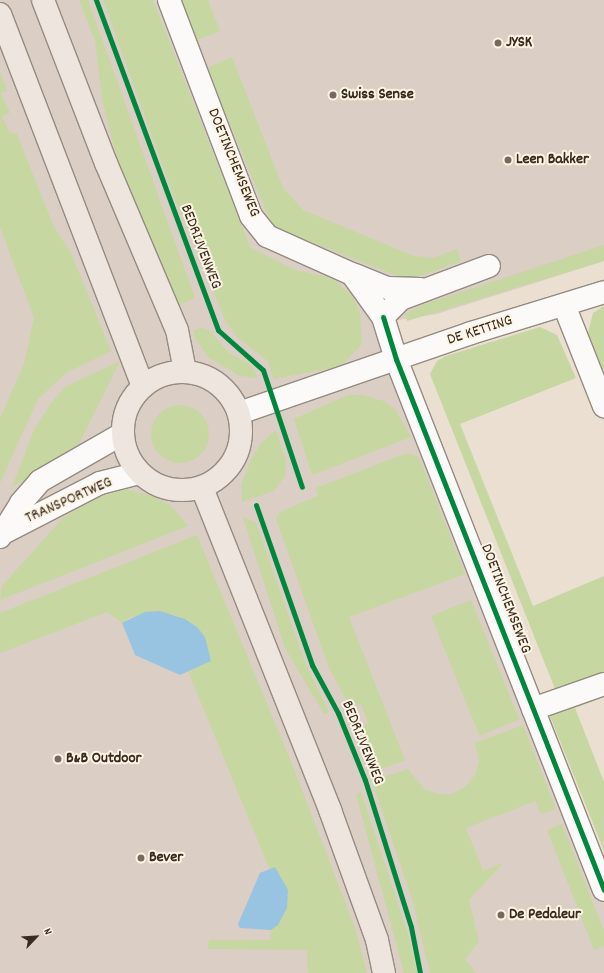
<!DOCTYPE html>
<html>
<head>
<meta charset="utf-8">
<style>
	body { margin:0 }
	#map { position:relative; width:604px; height:973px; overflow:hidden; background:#eadfd0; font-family:Dekko,sans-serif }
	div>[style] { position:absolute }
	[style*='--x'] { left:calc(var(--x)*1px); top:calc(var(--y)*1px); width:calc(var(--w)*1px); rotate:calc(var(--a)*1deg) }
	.industrial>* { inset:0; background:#dbcec4 }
	.green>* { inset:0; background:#c7d7a1; transform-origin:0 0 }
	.round { border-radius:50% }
	.water>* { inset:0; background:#98c4e2 }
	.roads { filter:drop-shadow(1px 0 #948b81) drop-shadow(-1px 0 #948b81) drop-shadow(0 1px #948b81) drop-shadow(0 -1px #948b81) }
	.minor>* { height:22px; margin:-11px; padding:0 11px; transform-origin:11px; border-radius:11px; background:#fcfaf8 }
	.major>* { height:22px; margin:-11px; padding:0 11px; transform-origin:11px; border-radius:11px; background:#eee5de }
	.major>.ring { margin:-11px; padding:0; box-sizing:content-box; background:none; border:22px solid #eee5de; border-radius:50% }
	.cycleway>* { height:5px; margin:-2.5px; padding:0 2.5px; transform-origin:2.5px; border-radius:2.5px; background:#00873e }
	.dots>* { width:11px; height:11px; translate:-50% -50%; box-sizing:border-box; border:2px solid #fcf5e5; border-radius:50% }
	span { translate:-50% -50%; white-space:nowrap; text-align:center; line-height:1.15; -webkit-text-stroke:4px #fcf5e5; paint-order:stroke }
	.poi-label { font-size:16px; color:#3b2a1e; font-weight:700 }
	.left { translate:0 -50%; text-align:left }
	.street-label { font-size:16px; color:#3b2a1e }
	.north { position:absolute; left:16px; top:917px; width:40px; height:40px; -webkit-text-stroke:3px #fcf5e5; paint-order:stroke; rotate:65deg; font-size:11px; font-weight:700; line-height:16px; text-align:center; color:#3b2a1e }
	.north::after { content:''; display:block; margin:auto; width:14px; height:18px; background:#3b2a1e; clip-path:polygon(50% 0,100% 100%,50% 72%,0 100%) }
</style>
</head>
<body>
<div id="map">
	<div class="industrial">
		<i style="clip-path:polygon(0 0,604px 0,604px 261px,437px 314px,385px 322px,383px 351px,604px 904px,604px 973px,0 973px)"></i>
	</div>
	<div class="green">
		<i style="clip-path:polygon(79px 0,88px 0,195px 298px,167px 311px,132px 217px,102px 99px,95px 40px)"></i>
		<i style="clip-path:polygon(103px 0,153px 0,250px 247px,293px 269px,332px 278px,353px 297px,360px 313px,362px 344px,341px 366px,274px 379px,268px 361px,238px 338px,226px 322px,171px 189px)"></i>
		<i style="clip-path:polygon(181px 0,208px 0,220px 31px,197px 40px)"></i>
		<i style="clip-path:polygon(232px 57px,283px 188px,303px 210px,414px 256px,434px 258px,457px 249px,461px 261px,418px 277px,403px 278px,278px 229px,271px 223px,207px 68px)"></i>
		<i style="clip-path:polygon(0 72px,7px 90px,1px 93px,10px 113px,2px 116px,9px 132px,17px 134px,53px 225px,71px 253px,111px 351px,66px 373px,38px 399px,0 483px,0 418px,24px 364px,34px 318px,0 227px)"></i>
		<i style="clip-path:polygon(604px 245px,604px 261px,407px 321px,405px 314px,422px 305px)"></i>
		<i style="clip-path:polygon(604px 306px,604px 369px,602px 369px,588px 333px,593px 313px)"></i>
		<i style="clip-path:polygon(540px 327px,557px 335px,576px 378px,460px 424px,533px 606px,604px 576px,604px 674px,555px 689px,430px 374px,437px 361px,446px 356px)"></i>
		<i style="clip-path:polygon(200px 328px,210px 331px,228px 352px,252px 366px,258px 378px,240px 376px,209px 358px,195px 338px,194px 330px)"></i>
		<i style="clip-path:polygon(120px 361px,74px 454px,12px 487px,34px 430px,52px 402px,65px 387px)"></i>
		<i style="clip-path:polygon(348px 395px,363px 395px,383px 401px,395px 409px,411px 437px,312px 475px,294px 419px)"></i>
		<i class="round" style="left:151px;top:405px;width:58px;height:58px"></i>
		<i style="clip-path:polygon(276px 430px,286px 461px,285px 476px,274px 491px,242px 502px,241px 485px,251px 460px,262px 442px)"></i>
		<i style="clip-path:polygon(407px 453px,419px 457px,465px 574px,349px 617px,405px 760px,373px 772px,356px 728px,368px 723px,361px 704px,350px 707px,329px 668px,276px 519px,280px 512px,318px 496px,316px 488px)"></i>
		<i style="clip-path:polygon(126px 489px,152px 496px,170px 505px,188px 526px,0 600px,2px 586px,63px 518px,94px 499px)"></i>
		<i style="clip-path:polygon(243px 517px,256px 523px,306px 665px,329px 712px,324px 714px,285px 648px)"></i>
		<i style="clip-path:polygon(197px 535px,294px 769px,355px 928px,367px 973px,308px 973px,307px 950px,208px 949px,209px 940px,271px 940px,270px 927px,278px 890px,188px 671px,211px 661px,197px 627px,173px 614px,131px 617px,122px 623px,107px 612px,0 653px,0 613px)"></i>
		<i style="left:471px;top:600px;width:129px;height:43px;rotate:68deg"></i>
		<i style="clip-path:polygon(604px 690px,604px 697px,575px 708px,604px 782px,604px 851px,548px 711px)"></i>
		<i style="clip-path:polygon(523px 725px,556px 809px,541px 814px,535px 801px,466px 828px,483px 871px,503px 863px,469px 900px,479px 941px,465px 959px,476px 973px,430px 973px,413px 902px,372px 781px,408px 769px,424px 789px,438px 794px,452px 794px,465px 787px,475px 775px,479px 761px,475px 743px)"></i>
		<i style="clip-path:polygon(361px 792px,408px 934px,417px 973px,404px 973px,356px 794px)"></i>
		<i style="clip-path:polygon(562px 824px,604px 931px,604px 946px,594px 950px,547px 830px)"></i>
	</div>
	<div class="water">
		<i style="clip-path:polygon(160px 611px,185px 619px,197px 627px,205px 637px,211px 661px,180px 675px,135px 655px,122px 623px,145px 612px)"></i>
		<i style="clip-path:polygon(275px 867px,288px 890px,287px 908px,278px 925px,271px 930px,240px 928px,238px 924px,260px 873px)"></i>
	</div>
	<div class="roads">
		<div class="minor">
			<i style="--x:169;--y:0;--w:231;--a:69.2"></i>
			<i style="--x:251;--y:216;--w:26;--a:51"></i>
			<i style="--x:267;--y:236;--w:93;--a:24.1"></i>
			<i style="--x:352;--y:274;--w:53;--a:54.2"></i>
			<i style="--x:383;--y:317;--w:25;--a:-45"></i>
			<i style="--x:401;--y:299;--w:94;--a:-20.6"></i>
			<i style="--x:355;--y:275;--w:35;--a:22"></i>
			<i style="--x:388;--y:288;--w:32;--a:2"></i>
			<i style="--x:564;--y:305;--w:109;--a:68.4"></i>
			<i style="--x:383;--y:317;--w:44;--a:72.8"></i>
			<i style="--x:396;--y:359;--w:570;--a:68.61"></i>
			<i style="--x:239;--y:413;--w:245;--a:-19"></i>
			<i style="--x:471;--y:333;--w:139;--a:-17.1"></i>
			<i style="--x:5;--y:532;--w:107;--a:-27.3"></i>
			<i style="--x:100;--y:483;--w:40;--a:-14.4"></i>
			<i style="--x:0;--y:537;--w:40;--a:-58"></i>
			<i style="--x:21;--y:503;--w:29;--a:-49"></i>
			<i style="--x:40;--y:481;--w:95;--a:-29.8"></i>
			<i style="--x:533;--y:709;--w:75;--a:-19.4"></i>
		</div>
		<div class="major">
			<i style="--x:43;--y:0;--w:175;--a:68.9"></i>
			<i style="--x:106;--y:163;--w:181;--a:67"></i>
			<i style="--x:177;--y:330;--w:42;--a:79"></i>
			<i style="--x:0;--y:14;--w:399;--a:69"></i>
			<i class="ring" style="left:123px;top:372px;width:96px;height:96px"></i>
			<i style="--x:202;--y:488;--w:347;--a:68.3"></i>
			<i style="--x:330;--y:810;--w:138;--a:70.1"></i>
			<i style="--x:377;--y:940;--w:34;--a:78"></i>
		</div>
	</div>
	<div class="cycleway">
		<i style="--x:96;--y:0;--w:352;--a:69.7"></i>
		<i style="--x:218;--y:330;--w:60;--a:41.6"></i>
		<i style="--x:263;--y:370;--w:123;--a:71.6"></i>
		<i style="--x:383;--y:317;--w:44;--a:72.8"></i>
		<i style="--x:396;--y:359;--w:570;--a:68.61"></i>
		<i style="--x:256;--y:505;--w:170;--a:70.7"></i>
		<i style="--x:312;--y:665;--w:55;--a:61.6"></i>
		<i style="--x:338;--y:713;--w:72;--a:68.1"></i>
		<i style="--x:365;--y:780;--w:154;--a:72.6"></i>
		<i style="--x:411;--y:927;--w:47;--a:78.9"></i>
	</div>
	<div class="dots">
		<i style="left:498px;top:43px;background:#78695c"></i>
		<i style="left:333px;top:95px;background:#78695c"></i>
		<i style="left:508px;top:160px;background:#78695c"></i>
		<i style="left:58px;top:759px;background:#78695c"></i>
		<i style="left:141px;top:858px;background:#78695c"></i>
		<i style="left:501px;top:915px;background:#78695c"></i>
	</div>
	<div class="poi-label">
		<span class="left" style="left:506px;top:43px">JYSK</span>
		<span class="left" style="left:341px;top:95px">Swiss Sense</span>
		<span class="left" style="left:516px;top:160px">Leen Bakker</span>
		<span class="left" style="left:66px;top:759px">B&amp;B Outdoor</span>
		<span class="left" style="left:149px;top:858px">Bever</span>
		<span class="left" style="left:509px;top:915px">De Pedaleur</span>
	</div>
	<div class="street-label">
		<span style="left:233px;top:163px;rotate:68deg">DOETINCHEMSEWEG</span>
		<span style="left:200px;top:247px;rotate:69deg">BEDRIJVENWEG</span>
		<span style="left:480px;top:331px;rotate:-18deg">DE KETTING</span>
		<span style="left:69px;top:501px;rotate:-24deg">TRANSPORTWEG</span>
		<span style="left:505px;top:599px;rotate:69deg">DOETINCHEMSEWEG</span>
		<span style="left:362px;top:743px;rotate:68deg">BEDRIJVENWEG</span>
	</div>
	<div class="north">N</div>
</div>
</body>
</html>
